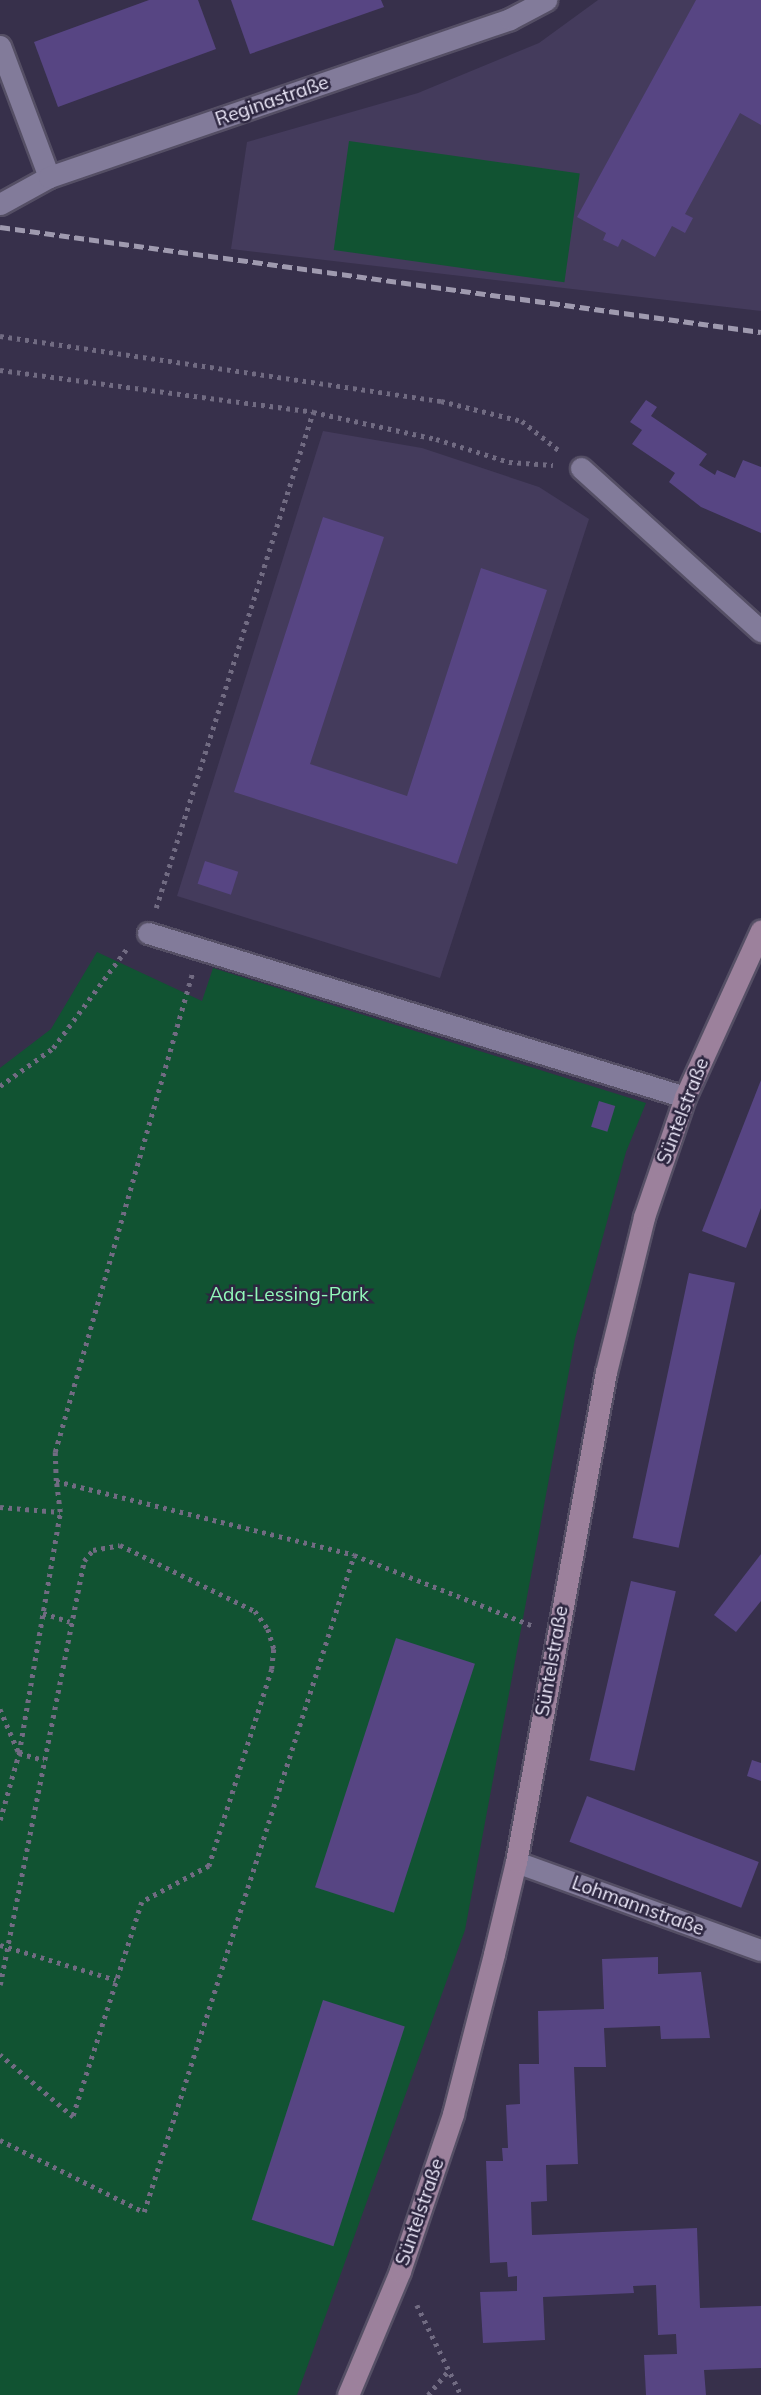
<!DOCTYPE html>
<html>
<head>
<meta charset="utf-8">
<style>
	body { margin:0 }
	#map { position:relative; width:761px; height:2395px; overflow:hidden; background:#37304b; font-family:Mulish,sans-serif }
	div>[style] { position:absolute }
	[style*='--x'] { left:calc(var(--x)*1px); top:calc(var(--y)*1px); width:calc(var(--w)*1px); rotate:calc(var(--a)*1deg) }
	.built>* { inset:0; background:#443b5c }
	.green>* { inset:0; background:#115332; transform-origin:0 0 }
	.building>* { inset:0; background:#574583; transform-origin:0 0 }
	.path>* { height:4.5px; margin-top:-2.25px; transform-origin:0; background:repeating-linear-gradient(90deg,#716b82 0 3.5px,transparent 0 8.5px) }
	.roads { filter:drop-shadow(2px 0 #554f65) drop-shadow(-2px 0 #554f65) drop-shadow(0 2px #554f65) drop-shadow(0 -2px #554f65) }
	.street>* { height:21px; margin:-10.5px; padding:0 10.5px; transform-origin:10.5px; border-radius:10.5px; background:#827b9a }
	.secondary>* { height:21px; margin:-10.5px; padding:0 10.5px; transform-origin:10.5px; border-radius:10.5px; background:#9c819c }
	.rail>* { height:5px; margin-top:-2.5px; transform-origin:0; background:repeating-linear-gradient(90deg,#9f9aaf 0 10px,transparent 0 15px) }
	span { translate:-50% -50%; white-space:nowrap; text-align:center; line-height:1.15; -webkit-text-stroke:5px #2d2640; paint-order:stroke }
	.street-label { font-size:19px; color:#eeeafb }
	.park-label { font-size:19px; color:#92f9ba }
</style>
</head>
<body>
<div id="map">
	<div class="built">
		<i style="clip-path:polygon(598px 0,761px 0,761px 311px,231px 249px,247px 142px,418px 93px,539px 43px)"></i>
		<i style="clip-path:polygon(323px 431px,422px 448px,539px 487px,589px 519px,440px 978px,177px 896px)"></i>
	</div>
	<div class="green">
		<i style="left:349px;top:141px;width:233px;height:110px;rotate:8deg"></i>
		<i style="clip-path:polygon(97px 952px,202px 1001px,213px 968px,646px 1103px,626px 1152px,575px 1339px,465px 1930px,297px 2395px,0 2395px,0 1068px,51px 1029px)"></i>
	</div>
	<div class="building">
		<i style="clip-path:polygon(149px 0,198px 0,216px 49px,58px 107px,34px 42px)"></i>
		<i style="clip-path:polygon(231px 0,381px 0,384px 7px,250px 54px)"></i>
		<i style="clip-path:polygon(696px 0,761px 0,761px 125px,740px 113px,685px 214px,693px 218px,685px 233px,672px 226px,655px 257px,622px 239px,618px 247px,603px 240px,606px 233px,577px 217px)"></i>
		<i style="clip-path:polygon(646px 400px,657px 407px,651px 416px,707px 454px,699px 465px,715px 475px,717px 470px,735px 478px,743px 460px,761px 467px,761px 533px,701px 507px,669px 482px,675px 473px,632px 444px,642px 430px,630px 422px)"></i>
		<i style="clip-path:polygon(323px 517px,384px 537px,310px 764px,407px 796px,481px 568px,547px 590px,457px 864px,234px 792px)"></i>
		<i style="left:205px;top:861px;width:35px;height:24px;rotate:18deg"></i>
		<i style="clip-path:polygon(761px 1080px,761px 1208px,746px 1248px,702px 1231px)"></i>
		<i style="left:599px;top:1101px;width:17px;height:27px;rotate:17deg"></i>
		<i style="left:689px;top:1273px;width:47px;height:271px;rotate:12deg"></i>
		<i style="clip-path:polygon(761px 1554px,761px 1601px,736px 1632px,714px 1615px)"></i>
		<i style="left:631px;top:1581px;width:46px;height:184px;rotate:13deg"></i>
		<i style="left:396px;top:1638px;width:83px;height:262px;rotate:18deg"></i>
		<i style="clip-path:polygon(752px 1760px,761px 1763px,761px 1781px,747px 1776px)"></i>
		<i style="left:587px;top:1796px;width:184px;height:49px;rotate:21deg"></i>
		<i style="clip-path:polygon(658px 1957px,658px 1974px,701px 1972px,710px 2038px,661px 2039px,660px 2026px,604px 2028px,606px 2067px,574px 2067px,578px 2164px,546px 2165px,547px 2201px,531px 2202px,532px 2235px,697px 2228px,700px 2308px,761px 2306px,761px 2368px,704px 2370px,706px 2395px,646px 2395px,644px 2355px,677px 2354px,676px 2334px,658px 2335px,656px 2285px,633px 2286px,634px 2293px,543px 2297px,545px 2340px,483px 2343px,480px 2292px,517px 2291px,517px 2276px,508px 2277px,507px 2262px,490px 2263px,486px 2161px,503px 2161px,502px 2148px,508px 2148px,506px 2105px,520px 2104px,519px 2064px,539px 2064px,538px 2011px,604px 2009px,602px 1959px)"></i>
		<i style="left:323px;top:2000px;width:86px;height:231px;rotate:18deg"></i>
	</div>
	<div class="path">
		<i style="--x:0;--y:336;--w:446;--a:8.4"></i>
		<i style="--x:441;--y:401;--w:83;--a:13.9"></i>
		<i style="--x:522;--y:421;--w:50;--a:38.5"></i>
		<i style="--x:0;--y:370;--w:316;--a:7.6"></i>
		<i style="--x:313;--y:412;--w:126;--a:12.4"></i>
		<i style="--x:436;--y:439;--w:77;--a:17.5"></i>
		<i style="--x:509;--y:462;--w:44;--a:3.9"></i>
		<i style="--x:156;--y:908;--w:520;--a:-72.44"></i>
		<i style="--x:0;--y:1086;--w:65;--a:-35.6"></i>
		<i style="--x:53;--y:1048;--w:126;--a:-53.4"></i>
		<i style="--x:56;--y:1481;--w:29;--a:-92"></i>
		<i style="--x:55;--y:1452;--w:498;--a:-74"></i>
		<i style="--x:0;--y:1507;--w:60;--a:4.8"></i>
		<i style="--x:60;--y:1512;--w:31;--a:-97"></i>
		<i style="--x:56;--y:1481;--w:307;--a:13.9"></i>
		<i style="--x:354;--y:1555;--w:193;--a:21.6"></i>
		<i style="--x:43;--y:1613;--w:28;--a:18"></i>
		<i style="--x:0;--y:1709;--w:48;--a:66.6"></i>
		<i style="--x:19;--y:1753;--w:26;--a:16"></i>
		<i style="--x:0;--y:1820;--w:70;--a:-74.2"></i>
		<i style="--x:19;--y:1753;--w:244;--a:-80.3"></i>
		<i style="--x:0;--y:1945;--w:121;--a:16.8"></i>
		<i style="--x:0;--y:1985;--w:432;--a:-78.8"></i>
		<i style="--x:84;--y:1561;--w:14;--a:-51"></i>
		<i style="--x:93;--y:1550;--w:27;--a:-10"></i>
		<i style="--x:120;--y:1545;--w:150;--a:26.1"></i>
		<i style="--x:255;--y:1611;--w:22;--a:54"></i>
		<i style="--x:268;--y:1629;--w:21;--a:73"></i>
		<i style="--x:274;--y:1649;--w:20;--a:96"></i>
		<i style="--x:272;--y:1669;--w:207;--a:107.7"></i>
		<i style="--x:209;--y:1866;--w:76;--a:151.8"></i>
		<i style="--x:142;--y:1902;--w:226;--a:107.8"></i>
		<i style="--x:73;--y:2117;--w:96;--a:-139.7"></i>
		<i style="--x:0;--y:2140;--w:161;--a:26.6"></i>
		<i style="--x:144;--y:2212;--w:690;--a:-72.27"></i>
		<i style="--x:417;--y:2305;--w:100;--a:63.9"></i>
		<i style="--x:428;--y:2395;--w:33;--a:-50"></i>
	</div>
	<div class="roads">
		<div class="street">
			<i style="--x:0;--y:46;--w:140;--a:69.5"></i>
			<i style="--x:0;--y:204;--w:56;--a:-28.9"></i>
			<i style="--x:49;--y:177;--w:487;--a:-18.9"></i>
			<i style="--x:510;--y:19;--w:41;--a:-27.8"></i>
			<i style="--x:581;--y:468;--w:243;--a:42.2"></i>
			<i style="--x:148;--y:933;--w:561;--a:16.98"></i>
			<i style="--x:516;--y:1862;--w:260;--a:19.8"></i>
		</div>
		<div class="secondary">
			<i style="--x:348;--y:2395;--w:134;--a:-67.2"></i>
			<i style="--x:400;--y:2271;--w:166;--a:-71.3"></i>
			<i style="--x:453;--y:2114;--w:165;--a:-75.6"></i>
			<i style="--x:494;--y:1954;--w:95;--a:-76.6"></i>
			<i style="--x:516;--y:1862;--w:498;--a:-79.6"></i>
			<i style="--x:606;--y:1372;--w:160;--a:-76.2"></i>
			<i style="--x:644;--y:1217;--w:127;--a:-71.1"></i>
			<i style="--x:685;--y:1097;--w:183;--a:-65.5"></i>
		</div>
	</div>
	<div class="rail">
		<i style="--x:0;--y:227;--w:768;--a:7.86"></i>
	</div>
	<div class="street-label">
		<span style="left:272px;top:101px;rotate:-19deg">Reginastraße</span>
		<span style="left:683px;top:1111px;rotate:-69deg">Süntelstraße</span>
		<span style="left:552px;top:1661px;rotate:-80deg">Süntelstraße</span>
		<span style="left:638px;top:1906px;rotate:20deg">Lohmannstraße</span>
		<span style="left:420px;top:2212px;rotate:-71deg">Süntelstraße</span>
	</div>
	<div class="park-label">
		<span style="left:289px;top:1295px">Ada-Lessing-Park</span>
	</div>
</div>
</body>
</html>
